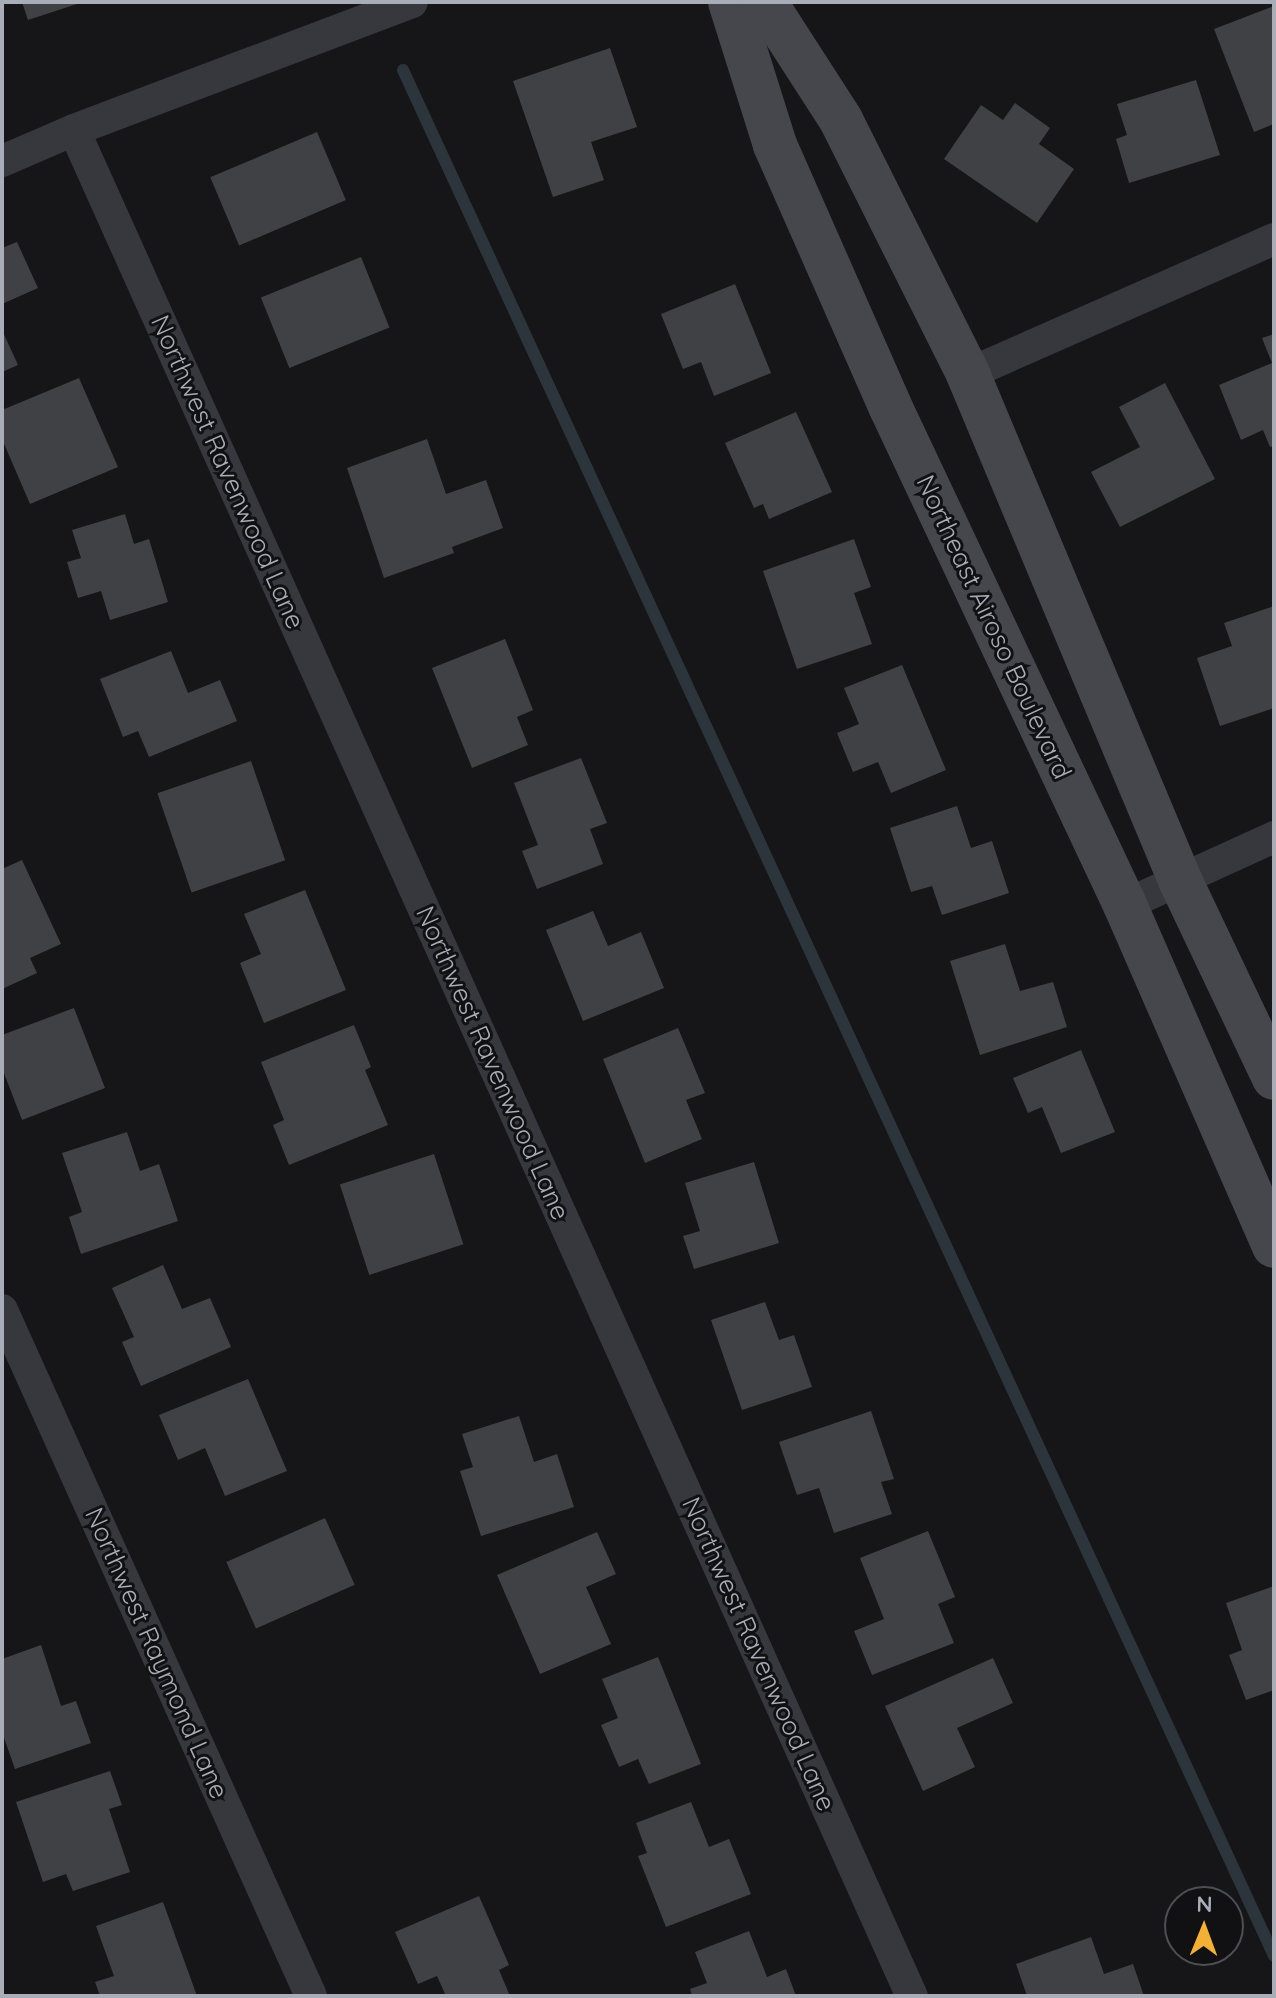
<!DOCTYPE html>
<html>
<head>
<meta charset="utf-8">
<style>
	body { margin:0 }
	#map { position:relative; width:1276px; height:1998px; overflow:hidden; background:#161618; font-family:Quicksand,sans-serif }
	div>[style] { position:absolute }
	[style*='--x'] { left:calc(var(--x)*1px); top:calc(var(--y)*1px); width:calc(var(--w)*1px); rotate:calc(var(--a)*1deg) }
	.stream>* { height:12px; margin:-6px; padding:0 6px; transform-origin:6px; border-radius:6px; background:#2c353c }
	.building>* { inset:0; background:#404145; transform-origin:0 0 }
	.minor>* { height:32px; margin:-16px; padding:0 16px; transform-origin:16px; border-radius:16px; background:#37383d }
	.secondary>* { height:44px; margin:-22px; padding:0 22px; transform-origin:22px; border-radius:22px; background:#45474d }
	span { translate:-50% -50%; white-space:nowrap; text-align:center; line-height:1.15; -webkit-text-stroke:6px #111113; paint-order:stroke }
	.street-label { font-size:26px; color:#a8adb8 }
	.frame { position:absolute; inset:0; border:4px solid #a8adb8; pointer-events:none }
	.north { position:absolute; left:1164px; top:1886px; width:80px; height:80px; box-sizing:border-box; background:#111113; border:2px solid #4d4f55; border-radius:50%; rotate:1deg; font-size:22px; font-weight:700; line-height:32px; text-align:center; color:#a8adb8 }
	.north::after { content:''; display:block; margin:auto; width:28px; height:36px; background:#f2b134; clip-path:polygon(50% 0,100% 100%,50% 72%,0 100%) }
</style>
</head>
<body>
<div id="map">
	<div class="stream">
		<i style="--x:403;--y:70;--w:2077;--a:65.21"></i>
	</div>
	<div class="building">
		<i style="clip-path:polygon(22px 2px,80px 2px,80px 3px,28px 20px)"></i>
		<i style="clip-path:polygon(1274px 6px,1274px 124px,1254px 132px,1214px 29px)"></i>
		<i style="clip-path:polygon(610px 48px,637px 127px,591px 142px,604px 180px,553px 197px,513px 81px)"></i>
		<i style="clip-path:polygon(1196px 80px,1220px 155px,1129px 183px,1116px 139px,1127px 135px,1117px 104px)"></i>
		<i style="clip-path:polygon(1015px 103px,1050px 128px,1039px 144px,1074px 169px,1037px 223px,944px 159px,981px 105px,1003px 120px)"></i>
		<i style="left:317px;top:132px;width:74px;height:116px;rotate:67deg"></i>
		<i style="clip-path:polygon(17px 242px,38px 288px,2px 304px,2px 248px)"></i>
		<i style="left:361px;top:257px;width:76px;height:108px;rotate:68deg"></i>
		<i style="clip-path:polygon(735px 284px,771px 373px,714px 396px,701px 362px,683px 369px,661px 314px)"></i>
		<i style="clip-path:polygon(2px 330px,18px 365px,2px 372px)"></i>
		<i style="clip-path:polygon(1274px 334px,1274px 446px,1270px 447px,1263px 430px,1241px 440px,1219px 385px,1272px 363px,1262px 338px)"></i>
		<i style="clip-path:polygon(79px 378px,118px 467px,30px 504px,2px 439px,2px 410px)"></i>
		<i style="clip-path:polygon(1165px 383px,1215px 479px,1120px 527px,1091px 472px,1140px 447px,1119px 407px)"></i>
		<i style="clip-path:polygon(796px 412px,832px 492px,769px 519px,763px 504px,754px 508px,725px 443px)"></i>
		<i style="clip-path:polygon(427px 439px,446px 494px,486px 480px,503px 528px,452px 547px,454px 553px,384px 578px,347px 468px)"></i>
		<i style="clip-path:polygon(125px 514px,134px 544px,149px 539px,168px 602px,110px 620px,101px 591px,78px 598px,67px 562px,81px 558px,72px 530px)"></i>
		<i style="clip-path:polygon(854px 539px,871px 587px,854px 593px,872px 644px,797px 669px,763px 571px)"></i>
		<i style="clip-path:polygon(1274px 606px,1274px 708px,1220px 726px,1197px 658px,1232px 646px,1224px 623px)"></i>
		<i style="clip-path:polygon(505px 639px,533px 710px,517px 717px,528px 745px,472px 768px,432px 668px)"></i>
		<i style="clip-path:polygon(171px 651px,188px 693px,220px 680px,237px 721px,149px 757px,138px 731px,123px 737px,100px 679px)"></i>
		<i style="clip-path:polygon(902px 665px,946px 770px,891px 793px,878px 762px,853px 772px,837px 733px,859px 724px,844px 688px)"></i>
		<i style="clip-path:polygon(581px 758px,607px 823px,590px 829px,603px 864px,537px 889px,522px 851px,538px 845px,514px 783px)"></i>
		<i style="left:251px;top:761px;width:105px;height:99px;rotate:71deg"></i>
		<i style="clip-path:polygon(957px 806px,971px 848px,992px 841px,1009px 893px,942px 915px,932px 886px,911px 892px,890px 828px)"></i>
		<i style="clip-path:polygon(22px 860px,61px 944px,30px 958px,37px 973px,2px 989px,2px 869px)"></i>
		<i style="clip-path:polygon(305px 890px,346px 990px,264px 1023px,240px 963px,261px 954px,244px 914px)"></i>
		<i style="clip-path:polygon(593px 911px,608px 946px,641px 932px,664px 988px,583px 1021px,546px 930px)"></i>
		<i style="clip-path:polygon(1005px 944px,1020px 991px,1053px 982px,1067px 1027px,980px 1055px,950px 961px)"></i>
		<i style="clip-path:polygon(74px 1008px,105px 1088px,22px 1120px,2px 1068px,2px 1035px)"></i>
		<i style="clip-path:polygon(354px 1025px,371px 1067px,365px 1070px,388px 1125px,289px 1165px,273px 1125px,284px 1120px,261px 1062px)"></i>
		<i style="clip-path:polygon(678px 1028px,705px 1093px,686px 1100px,702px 1139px,645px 1163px,603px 1059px)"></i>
		<i style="clip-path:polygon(1081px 1050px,1115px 1132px,1061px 1153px,1042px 1107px,1028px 1113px,1013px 1078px)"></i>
		<i style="clip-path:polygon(127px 1132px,140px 1171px,159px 1164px,178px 1221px,81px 1254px,69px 1217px,82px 1212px,62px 1153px)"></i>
		<i style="left:434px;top:1154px;width:95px;height:99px;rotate:72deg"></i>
		<i style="clip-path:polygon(754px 1162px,779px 1243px,694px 1269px,683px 1236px,700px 1231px,685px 1183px)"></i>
		<i style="clip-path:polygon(163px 1265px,182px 1309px,210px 1298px,231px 1347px,141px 1386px,122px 1342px,134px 1337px,112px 1288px)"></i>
		<i style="clip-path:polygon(765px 1302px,779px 1340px,794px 1335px,812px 1387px,742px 1410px,711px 1320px)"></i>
		<i style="clip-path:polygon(248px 1379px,287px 1471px,225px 1496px,205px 1448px,178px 1460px,159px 1415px)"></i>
		<i style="clip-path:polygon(871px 1411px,894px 1479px,881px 1482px,892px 1514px,834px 1533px,819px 1488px,797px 1495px,779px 1442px)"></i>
		<i style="clip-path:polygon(519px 1416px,534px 1462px,557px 1454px,574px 1507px,481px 1536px,460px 1471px,473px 1467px,462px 1434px)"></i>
		<i style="left:325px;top:1518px;width:73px;height:108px;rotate:66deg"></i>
		<i style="clip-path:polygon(928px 1531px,955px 1597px,938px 1604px,954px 1643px,872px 1675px,854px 1631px,884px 1619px,860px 1558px)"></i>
		<i style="clip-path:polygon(597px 1532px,616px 1574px,586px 1587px,611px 1644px,540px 1674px,497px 1575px)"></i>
		<i style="clip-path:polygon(1274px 1586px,1274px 1690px,1246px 1700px,1229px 1655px,1242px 1650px,1226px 1603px)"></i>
		<i style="clip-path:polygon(41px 1645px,61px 1706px,76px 1701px,91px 1743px,15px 1769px,2px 1732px,2px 1659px)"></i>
		<i style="clip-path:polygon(658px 1657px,701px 1764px,649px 1784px,638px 1759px,619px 1767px,601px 1725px,618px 1718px,602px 1679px)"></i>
		<i style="clip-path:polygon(993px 1658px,1013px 1703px,957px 1728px,975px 1767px,923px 1791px,885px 1706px)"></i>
		<i style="clip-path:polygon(110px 1771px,122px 1805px,109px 1809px,130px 1872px,73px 1891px,66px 1874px,43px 1882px,16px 1802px)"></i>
		<i style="clip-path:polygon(691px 1802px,709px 1847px,729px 1839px,751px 1894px,666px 1927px,638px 1856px,647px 1853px,636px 1823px)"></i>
		<i style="clip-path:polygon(479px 1896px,509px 1965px,499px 1970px,510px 1996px,446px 1996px,437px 1976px,418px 1984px,395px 1932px)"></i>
		<i style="clip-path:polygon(163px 1902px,197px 1996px,100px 1996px,95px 1982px,114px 1976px,96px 1926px)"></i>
		<i style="clip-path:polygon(749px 1931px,767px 1977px,786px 1969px,796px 1996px,692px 1996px,690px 1989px,707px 1983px,695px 1952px)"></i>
		<i style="clip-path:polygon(1091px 1937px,1104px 1974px,1133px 1964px,1144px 1996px,1027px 1996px,1016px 1964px)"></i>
	</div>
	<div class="minor">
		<i style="--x:74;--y:130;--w:2046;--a:65.82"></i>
		<i style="--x:2;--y:161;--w:78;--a:-23.3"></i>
		<i style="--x:74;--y:130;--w:361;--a:-20.7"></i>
		<i style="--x:968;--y:374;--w:334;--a:-23.8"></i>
		<i style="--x:1125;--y:905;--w:164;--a:-24.5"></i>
		<i style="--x:2;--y:1310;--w:752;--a:65.75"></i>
	</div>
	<div class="secondary">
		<i style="--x:730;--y:2;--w:150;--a:72.5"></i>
		<i style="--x:775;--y:145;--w:285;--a:66.2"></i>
		<i style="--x:890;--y:406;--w:552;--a:64.78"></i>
		<i style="--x:1125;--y:905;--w:372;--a:66.4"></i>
		<i style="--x:765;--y:2;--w:140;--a:57.2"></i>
		<i style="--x:841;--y:120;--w:284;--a:63.4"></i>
		<i style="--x:968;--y:374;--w:549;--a:67.27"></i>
		<i style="--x:1180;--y:880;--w:219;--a:64.6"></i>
	</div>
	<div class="street-label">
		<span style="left:228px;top:472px;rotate:66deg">Northwest Ravenwood Lane</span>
		<span style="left:994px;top:627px;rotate:65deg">Northeast Airoso Boulevard</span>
		<span style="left:493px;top:1063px;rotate:66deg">Northwest Ravenwood Lane</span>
		<span style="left:157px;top:1653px;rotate:66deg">Northwest Raymond Lane</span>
		<span style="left:759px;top:1654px;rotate:66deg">Northwest Ravenwood Lane</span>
	</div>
	<div class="frame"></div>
	<div class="north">N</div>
</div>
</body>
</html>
